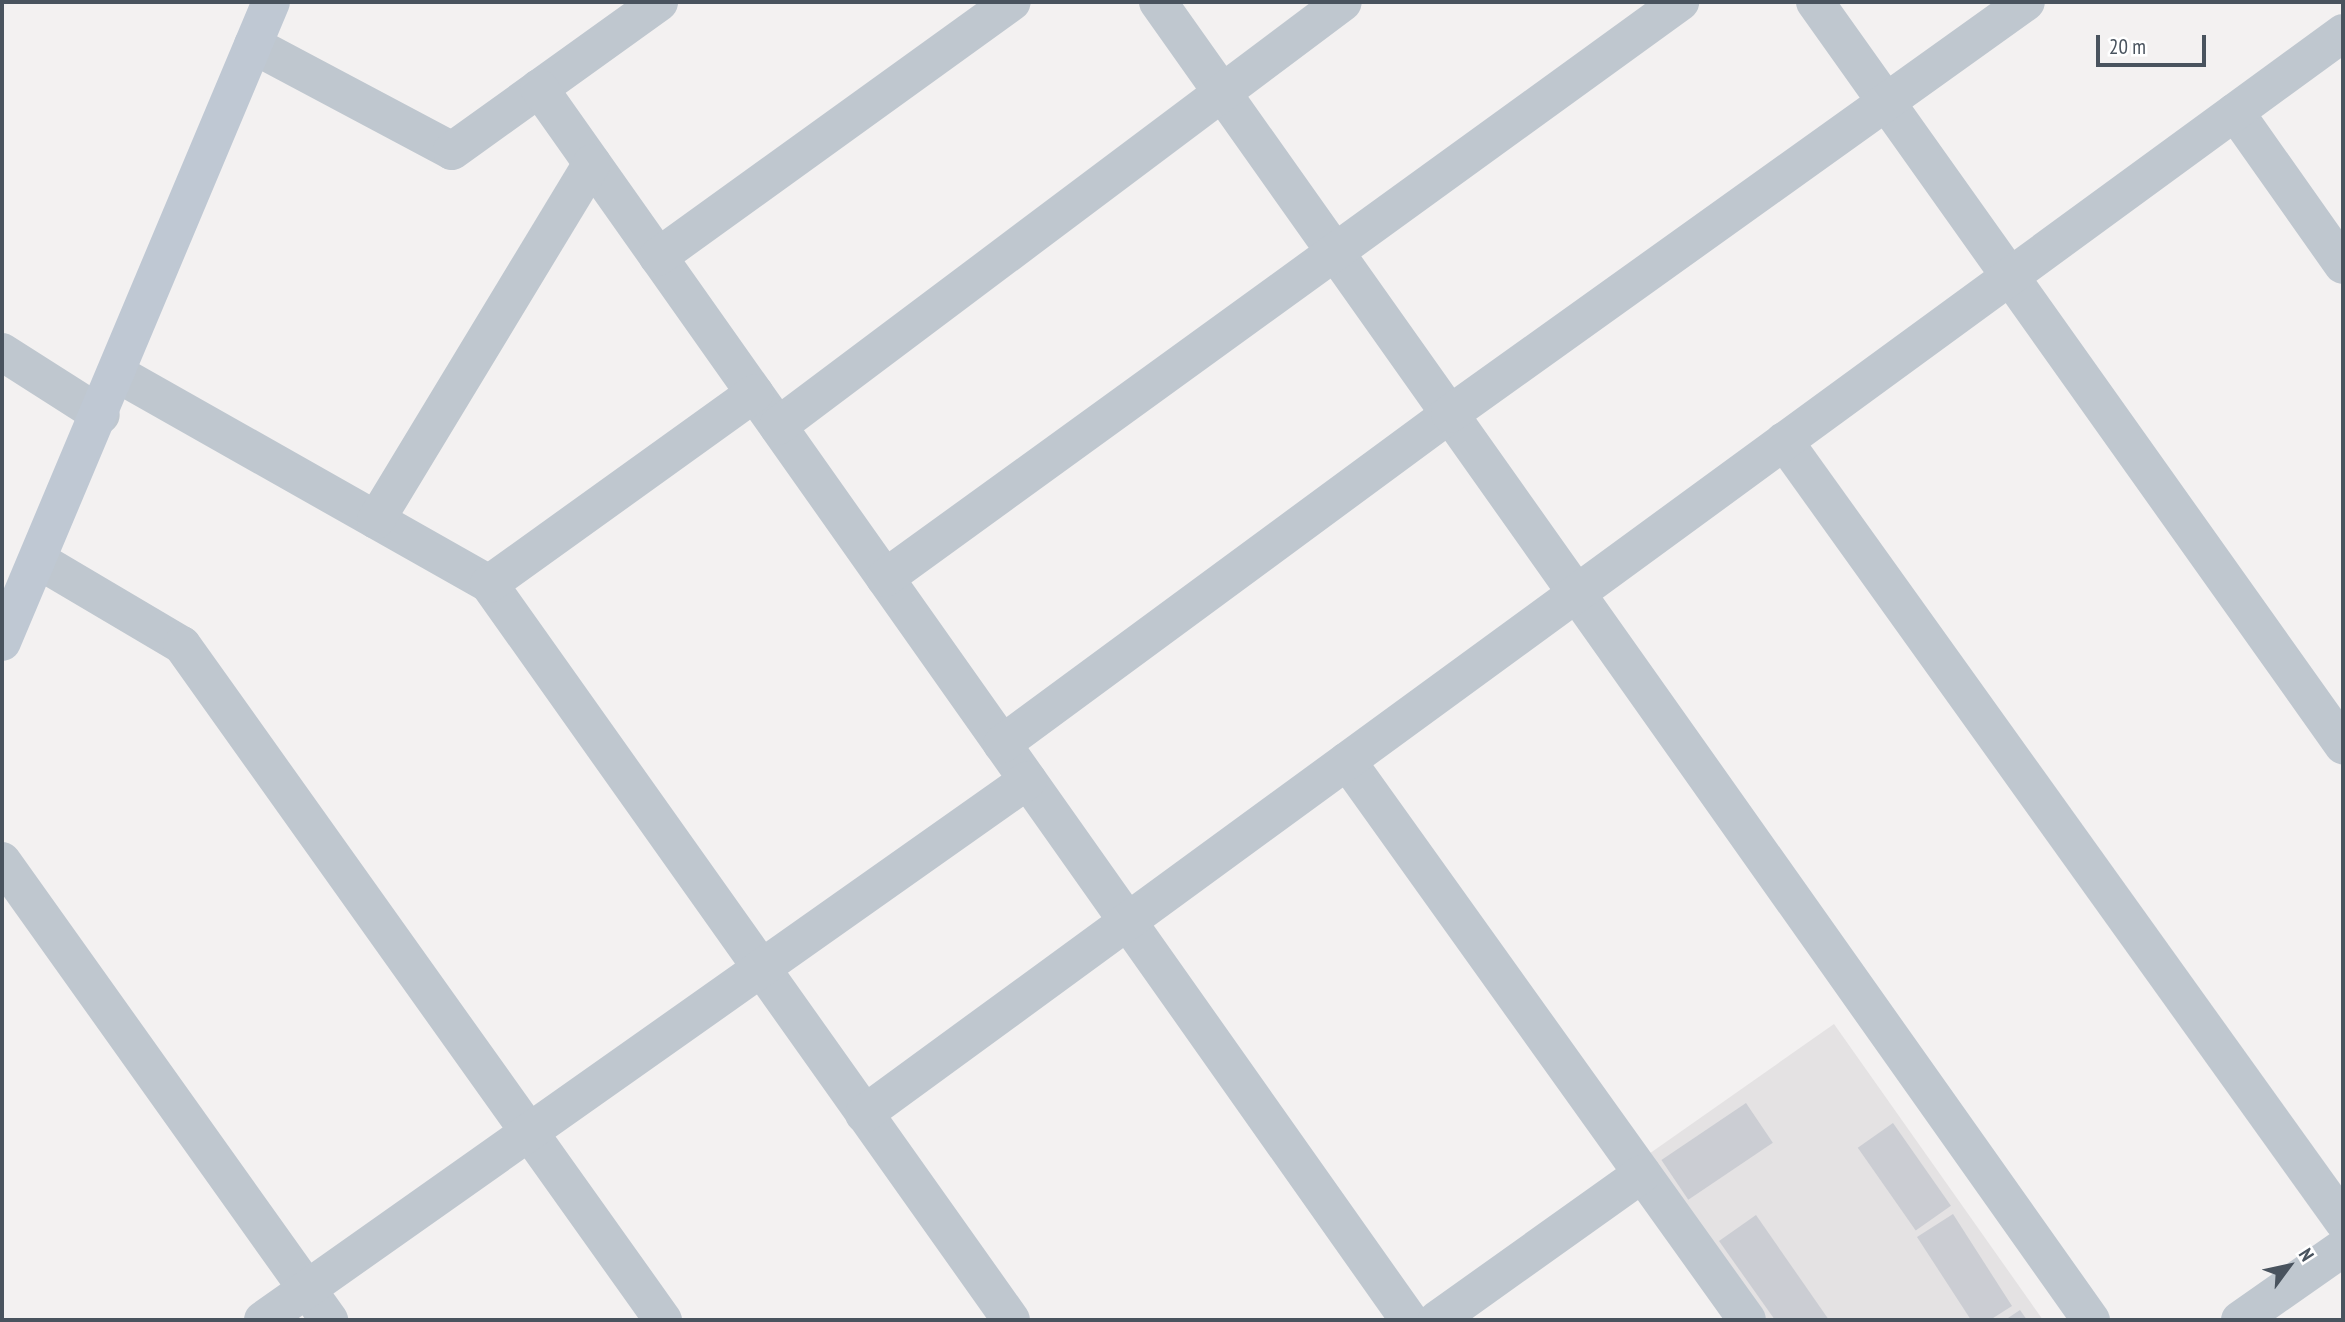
<!DOCTYPE html>
<html>
<head>
<meta charset="utf-8">
<style>
	body { margin:0 }
	#map { position:relative; width:2345px; height:1322px; overflow:hidden; background:#f3f1f1; font-family:"PT Sans Narrow",sans-serif }
	div>[style] { position:absolute }
	[style*='--x'] { left:calc(var(--x)*1px); top:calc(var(--y)*1px); width:calc(var(--w)*1px); rotate:calc(var(--a)*1deg) }
	.education>* { inset:0; background:#e4e2e3 }
	.building>* { inset:0; background:#cbcdd3; transform-origin:0 0 }
	.minor>* { height:38px; margin:-19px; padding:0 19px; transform-origin:19px; border-radius:19px; background:#bfc7cf }
	.secondary>* { height:38px; margin:-19px; padding:0 19px; transform-origin:19px; border-radius:19px; background:#bfc8d3 }
	span { translate:-50% -50%; white-space:nowrap; text-align:center; line-height:1.15; -webkit-text-stroke:7px #fff; paint-order:stroke }
	.frame { position:absolute; inset:0; border:4px solid #49535e; pointer-events:none }
	.north { position:absolute; left:2254px; top:1231px; width:70px; height:70px; -webkit-text-stroke:5px #fff; paint-order:stroke; rotate:57deg; font-size:19px; font-weight:700; line-height:28px; text-align:center; color:#49535e }
	.north::after { content:''; display:block; margin:auto; width:24px; height:32px; background:#49535e; clip-path:polygon(50% 0,100% 100%,50% 72%,0 100%) }
	.scale { position:absolute; left:2096px; top:35px; width:110px; height:32px; box-sizing:border-box; border:4px solid #49535e; border-top:0; padding-left:9px; font-size:21px; line-height:24px; white-space:nowrap; color:#49535e; -webkit-text-stroke:5px #fff; paint-order:stroke }
</style>
</head>
<body>
<div id="map">
	<div class="education">
		<i style="clip-path:polygon(1834px 1024px,2043px 1320px,1763px 1320px,1646px 1156px)"></i>
	</div>
	<div class="building">
		<i style="left:1746px;top:1103px;width:48px;height:102px;rotate:56deg"></i>
		<i style="left:1893px;top:1123px;width:101px;height:43px;rotate:55deg"></i>
		<i style="clip-path:polygon(1953px 1214px,2012px 1306px,1990px 1320px,1971px 1320px,1917px 1237px)"></i>
		<i style="clip-path:polygon(1756px 1215px,1829px 1320px,1775px 1320px,1719px 1241px)"></i>
		<i style="clip-path:polygon(2020px 1310px,2027px 1320px,2005px 1320px)"></i>
	</div>
	<div class="minor">
		<i style="--x:1158;--y:2;--w:1615;--a:54.71"></i>
		<i style="--x:1815;--y:2;--w:912;--a:54.6"></i>
		<i style="--x:253;--y:45;--w:225;--a:28"></i>
		<i style="--x:452;--y:151;--w:255;--a:-35.7"></i>
		<i style="--x:539;--y:88;--w:1508;--a:54.77"></i>
		<i style="--x:2235;--y:112;--w:187;--a:54.8"></i>
		<i style="--x:658;--y:257;--w:436;--a:-35.8"></i>
		<i style="--x:2;--y:352;--w:117;--a:32.5"></i>
		<i style="--x:118;--y:374;--w:426;--a:29.5"></i>
		<i style="--x:489;--y:584;--w:902;--a:54.65"></i>
		<i style="--x:778;--y:426;--w:706;--a:-36.89"></i>
		<i style="--x:1784;--y:441;--w:960;--a:54.37"></i>
		<i style="--x:376;--y:520;--w:417;--a:-58.8"></i>
		<i style="--x:38;--y:560;--w:167;--a:30.6"></i>
		<i style="--x:182;--y:645;--w:829;--a:54.53"></i>
		<i style="--x:885;--y:578;--w:982;--a:-35.92"></i>
		<i style="--x:489;--y:584;--w:327;--a:-35.7"></i>
		<i style="--x:1002;--y:744;--w:556;--a:-36.38"></i>
		<i style="--x:1450;--y:414;--w:708;--a:-35.58"></i>
		<i style="--x:1347;--y:761;--w:687;--a:54.41"></i>
		<i style="--x:2;--y:861;--w:564;--a:54.53"></i>
		<i style="--x:864;--y:1114;--w:1832;--a:-36.16"></i>
		<i style="--x:263;--y:1320;--w:936;--a:-35.22"></i>
		<i style="--x:1437;--y:1320;--w:252;--a:-35.5"></i>
		<i style="--x:2240;--y:1320;--w:126;--a:-35"></i>
	</div>
	<div class="secondary">
		<i style="--x:2;--y:642;--w:694;--a:-67.2"></i>
	</div>
	<div class="frame"></div>
	<div class="north">N</div>
	<div class="scale">20 m</div>
</div>
</body>
</html>
